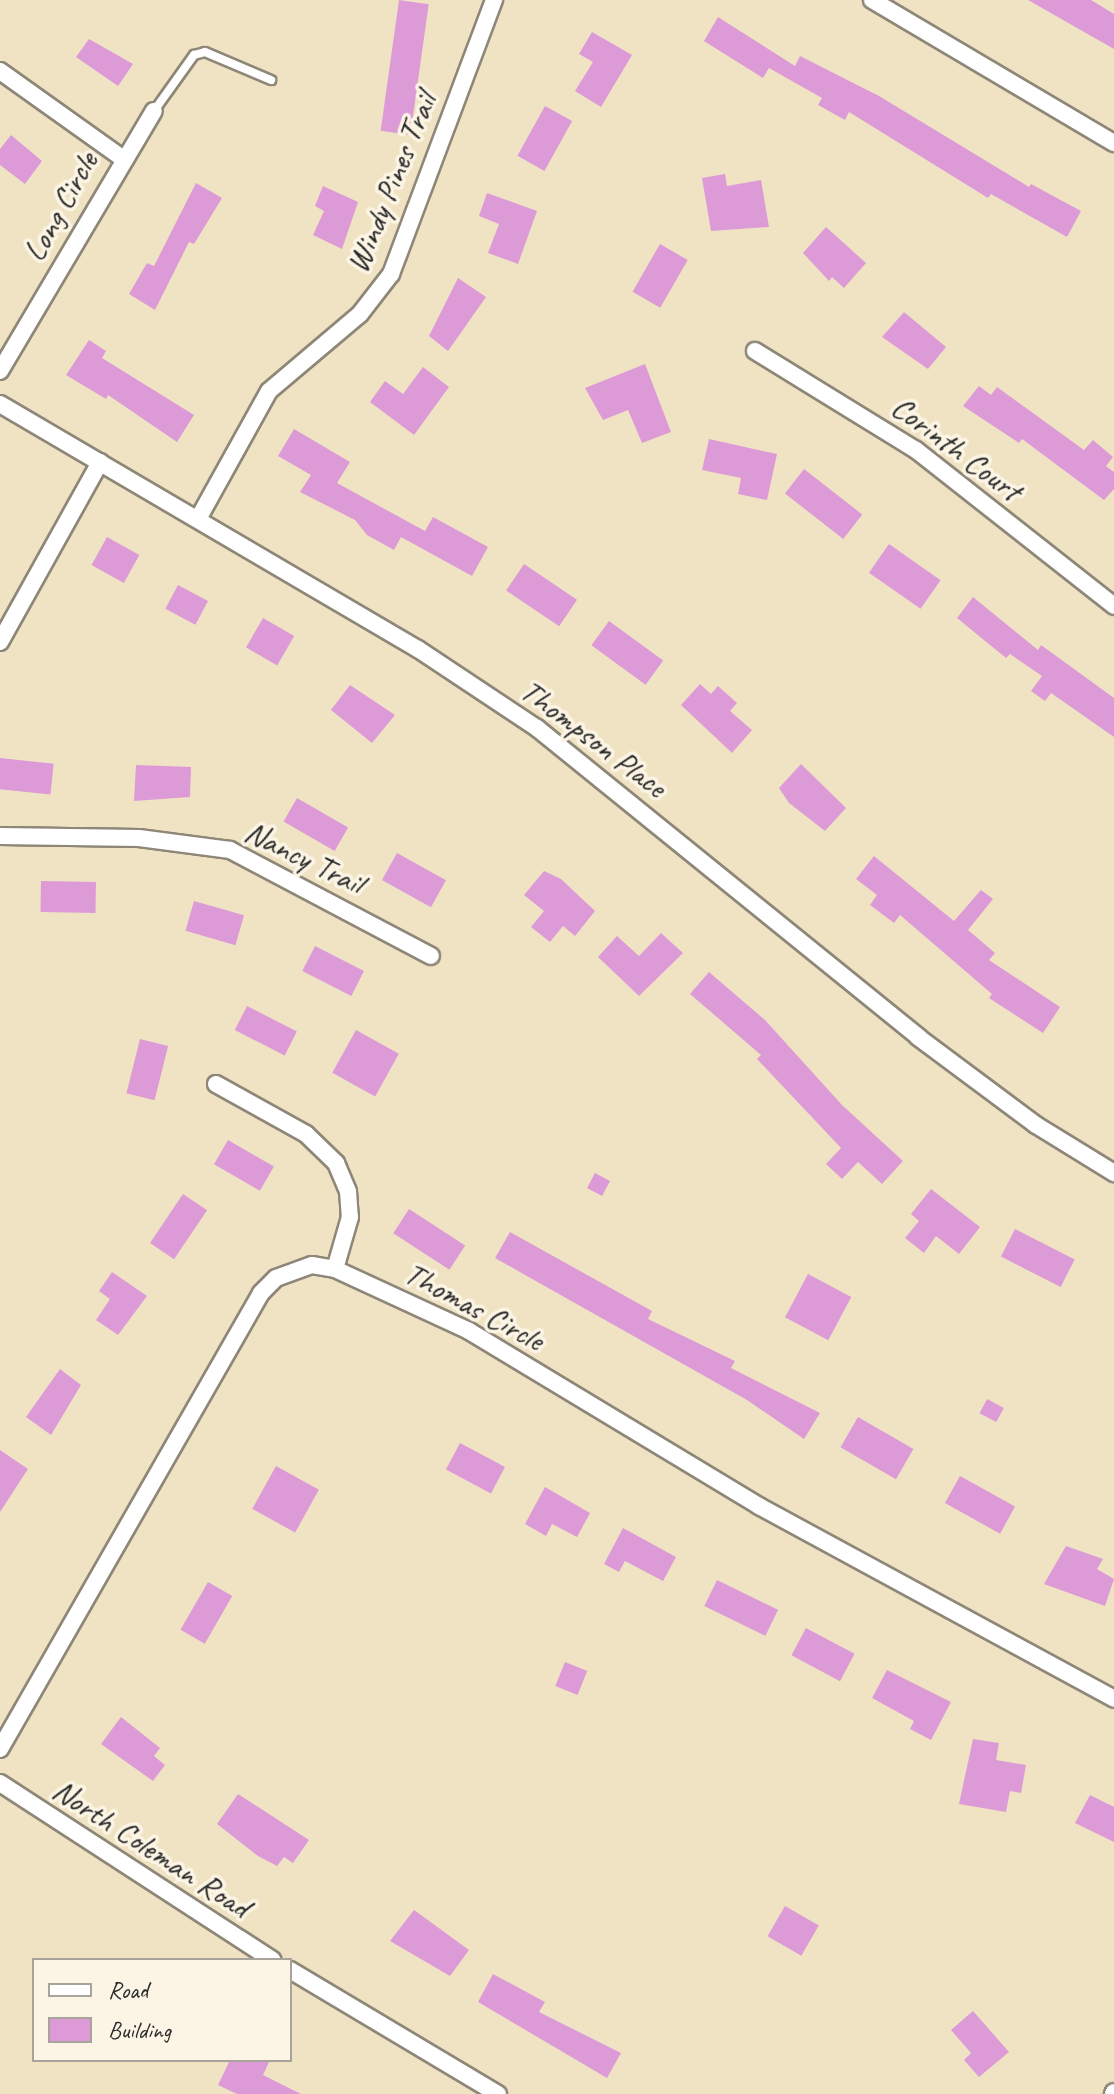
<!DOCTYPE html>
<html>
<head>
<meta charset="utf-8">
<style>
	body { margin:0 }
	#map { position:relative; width:1114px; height:2094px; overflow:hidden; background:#f0e3c4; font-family:Caveat,sans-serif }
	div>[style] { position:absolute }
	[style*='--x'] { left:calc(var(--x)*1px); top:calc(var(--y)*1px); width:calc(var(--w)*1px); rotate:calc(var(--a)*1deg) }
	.building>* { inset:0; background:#dc9bd7; transform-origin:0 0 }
	.roads { filter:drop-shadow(2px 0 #8e8778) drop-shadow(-2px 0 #8e8778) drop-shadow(0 2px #8e8778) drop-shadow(0 -2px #8e8778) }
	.lane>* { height:8px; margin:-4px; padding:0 4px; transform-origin:4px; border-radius:4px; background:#fff }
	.street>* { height:16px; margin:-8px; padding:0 8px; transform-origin:8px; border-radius:8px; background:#fff }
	span { translate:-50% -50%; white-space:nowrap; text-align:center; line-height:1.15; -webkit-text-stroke:7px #fcf5e5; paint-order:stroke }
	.street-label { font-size:32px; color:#2b2b2b }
	.legend { position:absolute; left:32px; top:1958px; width:260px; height:104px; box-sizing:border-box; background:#fcf5e5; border:2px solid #a8a49b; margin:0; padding:10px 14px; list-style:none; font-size:24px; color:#2b2b2b }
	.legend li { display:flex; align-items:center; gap:16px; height:40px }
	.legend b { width:40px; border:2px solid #a8a49b }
</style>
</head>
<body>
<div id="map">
	<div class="building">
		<i style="left:399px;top:0;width:30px;height:132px;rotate:8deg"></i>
		<i style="clip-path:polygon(1028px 0,1091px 0,1114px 14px,1114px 49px)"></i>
		<i style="clip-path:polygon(718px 17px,795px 66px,800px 56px,879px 96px,1029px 187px,1031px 184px,1081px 211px,1067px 237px,991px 194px,988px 198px,849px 112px,845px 120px,818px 105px,822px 98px,769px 68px,763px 78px,704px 41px)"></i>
		<i style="clip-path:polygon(592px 32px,632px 55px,601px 107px,575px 91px,593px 62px,579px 54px)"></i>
		<i style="clip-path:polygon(89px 39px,133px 64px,118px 86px,76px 57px)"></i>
		<i style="left:545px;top:106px;width:31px;height:57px;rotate:29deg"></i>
		<i style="clip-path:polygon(11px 135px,42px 161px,25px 184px,0 165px,0 149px)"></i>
		<i style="clip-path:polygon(725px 174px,727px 186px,761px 180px,769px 227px,711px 231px,702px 178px)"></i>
		<i style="clip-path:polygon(196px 183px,222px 198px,194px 244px,189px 242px,155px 310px,129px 294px,147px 263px,154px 266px)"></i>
		<i style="clip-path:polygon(323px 186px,358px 202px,342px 249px,313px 235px,324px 211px,315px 206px)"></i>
		<i style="clip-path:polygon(487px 193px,537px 211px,518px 264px,488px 253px,499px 224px,479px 216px)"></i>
		<i style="clip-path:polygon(826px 227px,866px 263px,844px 288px,832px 277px,829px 281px,803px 253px)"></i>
		<i style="left:660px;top:244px;width:32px;height:55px;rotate:30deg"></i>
		<i style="clip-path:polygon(458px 278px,486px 297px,448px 351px,429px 336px)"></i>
		<i style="clip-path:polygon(904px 312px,946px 347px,928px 369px,882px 337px)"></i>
		<i style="clip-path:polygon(89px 340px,106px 351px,102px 358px,194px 415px,177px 442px,108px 395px,106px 399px,66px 375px)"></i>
		<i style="clip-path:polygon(645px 364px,671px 432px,642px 443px,628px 410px,603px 420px,585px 388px)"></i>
		<i style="clip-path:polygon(423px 367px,449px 387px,414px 435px,370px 402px,385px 381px,403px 394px)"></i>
		<i style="clip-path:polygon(979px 386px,991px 395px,997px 387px,1084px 450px,1093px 440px,1113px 457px,1106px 466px,1114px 472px,1114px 489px,1104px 500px,1022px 439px,1019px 443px,963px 406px)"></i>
		<i style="clip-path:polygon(294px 429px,350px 462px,337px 483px,425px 531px,433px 517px,488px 547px,472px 576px,401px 537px,394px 550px,367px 535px,355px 520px,300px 492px,311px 475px,278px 456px)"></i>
		<i style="clip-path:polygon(709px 439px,777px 454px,767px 500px,738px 494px,741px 478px,702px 470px)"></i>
		<i style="left:804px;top:469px;width:74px;height:31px;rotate:38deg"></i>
		<i style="left:107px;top:537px;width:37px;height:32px;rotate:29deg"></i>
		<i style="left:889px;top:544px;width:63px;height:35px;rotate:35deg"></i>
		<i style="left:524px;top:564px;width:64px;height:32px;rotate:34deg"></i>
		<i style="left:178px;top:585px;width:34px;height:27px;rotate:28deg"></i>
		<i style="clip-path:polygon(973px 597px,1038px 650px,1041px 645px,1114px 698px,1114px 737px,1051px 693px,1045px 701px,1031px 691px,1042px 676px,1010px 654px,1006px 658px,957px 618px)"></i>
		<i style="left:263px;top:618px;width:36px;height:34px;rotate:30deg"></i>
		<i style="left:609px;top:621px;width:67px;height:30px;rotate:36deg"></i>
		<i style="clip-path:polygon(700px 684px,711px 694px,718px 686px,737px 703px,730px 711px,752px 730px,732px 753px,681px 705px)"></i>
		<i style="clip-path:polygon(350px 685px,395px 715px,372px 743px,331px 710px)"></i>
		<i style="left:0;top:758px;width:54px;height:31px;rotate:6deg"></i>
		<i style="clip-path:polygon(801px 764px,846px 808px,825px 831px,789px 803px,779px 788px)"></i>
		<i style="clip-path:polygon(136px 765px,191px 767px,190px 797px,134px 801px)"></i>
		<i style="left:297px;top:798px;width:59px;height:27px;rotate:30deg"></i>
		<i style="left:397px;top:853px;width:56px;height:31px;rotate:29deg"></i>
		<i style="clip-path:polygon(874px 856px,954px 921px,981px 890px,993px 899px,968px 930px,995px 953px,989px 960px,1060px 1007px,1043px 1033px,989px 998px,992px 994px,900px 915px,894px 923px,870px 905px,877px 895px,856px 879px)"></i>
		<i style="clip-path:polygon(544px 871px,561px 879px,595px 911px,575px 936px,563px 926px,550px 942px,531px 927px,544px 911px,524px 895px)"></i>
		<i style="left:41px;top:881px;width:55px;height:31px;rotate:1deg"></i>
		<i style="left:194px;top:901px;width:52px;height:31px;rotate:16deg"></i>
		<i style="clip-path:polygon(661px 933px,683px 953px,639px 996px,598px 957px,617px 936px,639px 956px)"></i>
		<i style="left:315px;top:946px;width:55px;height:28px;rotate:27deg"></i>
		<i style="clip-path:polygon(709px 972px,765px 1020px,842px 1105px,903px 1161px,882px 1184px,858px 1162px,842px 1179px,826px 1164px,841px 1148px,757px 1059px,761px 1055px,690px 994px)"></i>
		<i style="left:247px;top:1006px;width:56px;height:27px;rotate:27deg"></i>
		<i style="left:356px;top:1030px;width:49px;height:49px;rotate:29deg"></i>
		<i style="left:140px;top:1039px;width:29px;height:56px;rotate:14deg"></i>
		<i style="left:228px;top:1140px;width:53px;height:28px;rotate:30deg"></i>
		<i style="left:595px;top:1173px;width:17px;height:17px;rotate:28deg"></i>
		<i style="clip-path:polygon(931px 1189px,980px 1227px,959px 1254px,936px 1236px,924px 1253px,905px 1238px,919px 1221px,911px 1214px)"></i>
		<i style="left:183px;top:1194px;width:29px;height:59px;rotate:34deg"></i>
		<i style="left:409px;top:1209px;width:67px;height:29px;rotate:33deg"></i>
		<i style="left:1015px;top:1229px;width:67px;height:31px;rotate:27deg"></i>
		<i style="clip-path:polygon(510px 1232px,652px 1311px,648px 1319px,735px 1361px,731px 1368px,820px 1413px,804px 1439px,747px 1400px,495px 1258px)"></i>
		<i style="clip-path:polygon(112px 1272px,147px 1296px,118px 1335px,96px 1320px,110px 1299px,99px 1291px)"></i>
		<i style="left:808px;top:1274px;width:49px;height:49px;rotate:28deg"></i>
		<i style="clip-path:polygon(60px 1369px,81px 1385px,51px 1435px,26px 1417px)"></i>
		<i style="left:987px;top:1399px;width:19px;height:16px;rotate:28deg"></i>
		<i style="left:858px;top:1417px;width:64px;height:35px;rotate:30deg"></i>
		<i style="left:460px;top:1443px;width:51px;height:30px;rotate:28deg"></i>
		<i style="clip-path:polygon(0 1450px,28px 1469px,0 1512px)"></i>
		<i style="left:276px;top:1466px;width:49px;height:49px;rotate:29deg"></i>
		<i style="left:960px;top:1476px;width:63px;height:31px;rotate:29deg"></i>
		<i style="clip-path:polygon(545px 1487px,590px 1513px,577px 1537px,552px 1524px,546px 1536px,525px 1524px)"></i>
		<i style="clip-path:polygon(623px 1528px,676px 1557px,663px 1581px,625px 1561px,619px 1572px,604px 1564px)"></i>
		<i style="clip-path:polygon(1066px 1546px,1103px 1559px,1097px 1569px,1114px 1579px,1105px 1606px,1044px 1584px)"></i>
		<i style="left:717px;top:1580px;width:68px;height:29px;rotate:26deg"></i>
		<i style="left:208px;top:1582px;width:28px;height:55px;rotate:30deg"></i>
		<i style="left:806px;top:1628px;width:55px;height:31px;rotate:28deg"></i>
		<i style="left:565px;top:1662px;width:24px;height:26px;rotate:22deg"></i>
		<i style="clip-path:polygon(887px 1670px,951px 1702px,931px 1740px,910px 1729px,914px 1721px,872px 1698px)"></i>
		<i style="clip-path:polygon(121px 1717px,160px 1748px,154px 1756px,165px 1765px,153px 1781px,101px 1744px)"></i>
		<i style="clip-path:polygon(973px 1739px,999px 1743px,996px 1760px,1026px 1765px,1021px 1793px,1010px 1791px,1006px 1812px,959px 1804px)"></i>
		<i style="clip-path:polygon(238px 1794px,309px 1840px,293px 1863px,284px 1857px,277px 1866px,258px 1856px,217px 1824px)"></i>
		<i style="clip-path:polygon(1090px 1795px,1114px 1807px,1114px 1842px,1075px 1823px)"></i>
		<i style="left:785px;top:1906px;width:39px;height:35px;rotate:30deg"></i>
		<i style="clip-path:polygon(414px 1910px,469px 1950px,450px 1976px,390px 1941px)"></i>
		<i style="clip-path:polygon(493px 1974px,545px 2002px,539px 2012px,621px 2053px,607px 2078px,478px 2002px)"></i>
		<i style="clip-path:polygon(973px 2011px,1009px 2052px,979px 2077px,964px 2060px,971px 2053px,951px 2030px)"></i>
		<i style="clip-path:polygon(230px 2060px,270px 2060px,263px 2075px,301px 2094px,237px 2094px,218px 2085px)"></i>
	</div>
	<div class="roads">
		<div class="lane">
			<i style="--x:154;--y:111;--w:69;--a:-54.5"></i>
			<i style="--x:194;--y:55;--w:11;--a:-15"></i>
			<i style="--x:205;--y:52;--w:72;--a:23"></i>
		</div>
		<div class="street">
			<i style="--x:872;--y:0;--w:281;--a:30.6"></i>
			<i style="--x:0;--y:71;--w:153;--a:35.5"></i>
			<i style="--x:755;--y:351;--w:189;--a:31.6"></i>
			<i style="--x:916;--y:450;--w:252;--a:38.2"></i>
			<i style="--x:0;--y:371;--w:302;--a:-59.4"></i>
			<i style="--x:0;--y:404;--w:485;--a:30.4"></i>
			<i style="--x:418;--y:649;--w:143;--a:33.6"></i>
			<i style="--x:537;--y:728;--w:491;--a:39"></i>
			<i style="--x:918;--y:1037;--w:147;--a:36.7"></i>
			<i style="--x:1036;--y:1125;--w:92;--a:31.6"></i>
			<i style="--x:198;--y:519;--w:146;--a:-61"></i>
			<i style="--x:269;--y:391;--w:119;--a:-40.2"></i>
			<i style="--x:360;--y:314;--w:51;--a:-52.2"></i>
			<i style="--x:391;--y:274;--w:293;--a:-69.4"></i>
			<i style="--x:0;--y:642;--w:206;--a:-60.9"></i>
			<i style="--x:0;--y:836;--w:139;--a:0.8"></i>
			<i style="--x:139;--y:838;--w:92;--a:7.5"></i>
			<i style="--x:230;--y:850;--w:227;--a:27.8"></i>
			<i style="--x:216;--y:1084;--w:103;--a:29.1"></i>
			<i style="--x:306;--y:1134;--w:42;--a:44"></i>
			<i style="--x:336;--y:1163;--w:30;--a:67"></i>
			<i style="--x:348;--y:1191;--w:26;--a:86"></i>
			<i style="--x:350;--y:1217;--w:54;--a:106.1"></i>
			<i style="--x:0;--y:1749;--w:525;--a:-60.21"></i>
			<i style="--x:261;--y:1293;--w:21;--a:-45"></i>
			<i style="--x:276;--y:1278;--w:38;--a:-20"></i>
			<i style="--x:312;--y:1265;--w:23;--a:10"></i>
			<i style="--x:335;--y:1269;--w:148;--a:24.8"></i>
			<i style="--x:469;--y:1331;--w:339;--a:31.1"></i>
			<i style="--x:759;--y:1506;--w:404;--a:28.5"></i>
			<i style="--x:0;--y:1783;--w:325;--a:33"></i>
			<i style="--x:290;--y:1970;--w:242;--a:30.8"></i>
			<i style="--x:1113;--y:2094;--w:2;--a:-63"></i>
		</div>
	</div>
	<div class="street-label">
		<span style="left:392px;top:183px;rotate:-68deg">Windy Pines Trail</span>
		<span style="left:61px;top:207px;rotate:-61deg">Long Circle</span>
		<span style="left:956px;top:449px;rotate:37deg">Corinth Court</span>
		<span style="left:593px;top:739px;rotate:37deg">Thompson Place</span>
		<span style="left:304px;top:858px;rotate:26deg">Nancy Trail</span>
		<span style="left:474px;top:1307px;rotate:28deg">Thomas Circle</span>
		<span style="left:151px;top:1849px;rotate:33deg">North Coleman Road</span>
	</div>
	<ul class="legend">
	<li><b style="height:10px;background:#fff"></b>Road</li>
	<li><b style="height:22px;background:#dc9bd7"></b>Building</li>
	</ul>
</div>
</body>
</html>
